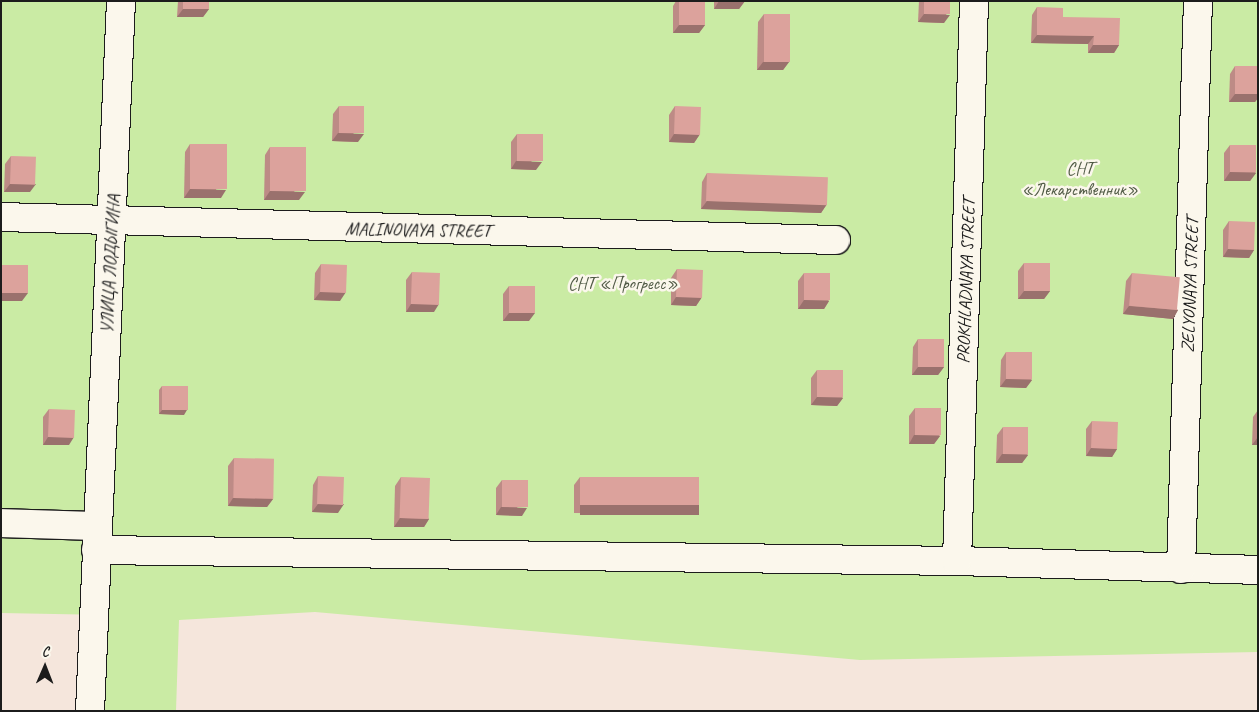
<!DOCTYPE html>
<html>
<head>
<meta charset="utf-8">
<style>
	body { margin:0 }
	#map { position:relative; width:1259px; height:712px; overflow:hidden; background:#f5e6dc; font-family:Caveat,sans-serif }
	div>[style] { position:absolute }
	[style*='--x'] { left:calc(var(--x)*1px); top:calc(var(--y)*1px); width:calc(var(--w)*1px); rotate:calc(var(--a)*1deg) }
	.green>* { inset:0; background:#caeba4 }
	.roads { filter:drop-shadow(1px 0 #1c1c1c) drop-shadow(-1px 0 #1c1c1c) drop-shadow(0 1px #1c1c1c) drop-shadow(0 -1px #1c1c1c) }
	.minor>* { height:28px; margin:-14px; padding:0 14px; transform-origin:14px; border-radius:14px; background:#fbf7ec }
	.wall>* { inset:0; background:#bd8b86 }
	.shaded-wall>* { inset:0; background:#9a716d; transform-origin:0 0 }
	.building>* { inset:0; background:#dca29c; transform-origin:0 0 }
	span { translate:-50% -50%; white-space:nowrap; text-align:center; line-height:1.15; -webkit-text-stroke:5px #fbf7ec; paint-order:stroke }
	.park-label { font-size:18px; color:#505a45 }
	.street-label { font-size:18px; color:#1c1c1c }
	.frame { position:absolute; inset:0; border:2px solid #1c1c1c; pointer-events:none }
	.north { position:absolute; left:20px; top:642px; width:50px; height:50px; -webkit-text-stroke:4px #fbf7ec; paint-order:stroke; rotate:1deg; font-size:14px; font-weight:700; line-height:20px; text-align:center; color:#1c1c1c }
	.north::after { content:''; display:block; margin:auto; width:18px; height:22px; background:#1c1c1c; clip-path:polygon(50% 0,100% 100%,50% 72%,0 100%) }
</style>
</head>
<body>
<div id="map">
	<div class="green">
		<i style="clip-path:polygon(1px 1px,1258px 1px,1258px 652px,860px 660px,315px 612px,179px 620px,176px 711px,105px 711px,108px 615px,1px 613px)"></i>
	</div>
	<div class="roads">
		<div class="minor">
			<i style="--x:1;--y:217;--w:835;--a:1.58"></i>
			<i style="--x:1;--y:523;--w:96;--a:1.8"></i>
			<i style="--x:96;--y:550;--w:861;--a:0.73"></i>
			<i style="--x:957;--y:561;--w:301;--a:1.7"></i>
			<i style="--x:957;--y:561;--w:560;--a:-88.26"></i>
			<i style="--x:1181;--y:569;--w:568;--a:-88.29"></i>
			<i style="--x:90;--y:711;--w:711;--a:-87.5"></i>
		</div>
	</div>
	<div class="wall">
		<i style="clip-path:polygon(178px 1px,209px 1px,209px 9px,203px 17px,177px 17px)"></i>
		<i style="clip-path:polygon(676px 1px,705px 1px,705px 25px,699px 33px,673px 33px,673px 6px)"></i>
		<i style="clip-path:polygon(714px 1px,745px 1px,739px 9px,714px 9px)"></i>
		<i style="clip-path:polygon(919px 1px,950px 1px,944px 23px,918px 22px)"></i>
		<i style="clip-path:polygon(1037px 7px,1063px 17px,1119px 45px,1114px 53px,1088px 53px,1088px 44px,1031px 43px,1032px 15px)"></i>
		<i style="clip-path:polygon(764px 14px,789px 62px,783px 70px,757px 70px,758px 22px)"></i>
		<i style="clip-path:polygon(1235px 66px,1258px 66px,1258px 98px,1255px 102px,1229px 102px,1230px 74px)"></i>
		<i style="clip-path:polygon(339px 106px,358px 142px,332px 141px,333px 114px)"></i>
		<i style="clip-path:polygon(675px 106px,700px 134px,694px 143px,669px 142px,669px 115px)"></i>
		<i style="clip-path:polygon(517px 134px,536px 170px,511px 169px,511px 142px)"></i>
		<i style="clip-path:polygon(190px 144px,221px 198px,184px 198px,185px 152px)"></i>
		<i style="clip-path:polygon(1230px 145px,1256px 173px,1250px 181px,1224px 181px,1224px 153px)"></i>
		<i style="clip-path:polygon(270px 147px,299px 200px,264px 200px,265px 155px)"></i>
		<i style="clip-path:polygon(11px 156px,30px 192px,4px 192px,5px 164px)"></i>
		<i style="clip-path:polygon(707px 173px,827px 204px,821px 213px,701px 209px,702px 182px)"></i>
		<i style="clip-path:polygon(1229px 221px,1254px 250px,1249px 258px,1223px 257px,1223px 230px)"></i>
		<i style="clip-path:polygon(1024px 263px,1050px 291px,1044px 299px,1018px 299px,1018px 271px)"></i>
		<i style="clip-path:polygon(321px 264px,340px 301px,314px 300px,315px 273px)"></i>
		<i style="clip-path:polygon(2px 265px,22px 301px,1px 301px,1px 267px)"></i>
		<i style="clip-path:polygon(677px 269px,702px 297px,696px 306px,671px 305px,671px 278px)"></i>
		<i style="clip-path:polygon(412px 272px,434px 312px,406px 312px,406px 280px)"></i>
		<i style="clip-path:polygon(804px 273px,829px 301px,824px 309px,798px 309px,798px 281px)"></i>
		<i style="clip-path:polygon(1132px 273px,1178px 310px,1173px 319px,1123px 314px,1126px 281px)"></i>
		<i style="clip-path:polygon(509px 286px,529px 321px,503px 321px,503px 294px)"></i>
		<i style="clip-path:polygon(918px 339px,944px 367px,938px 375px,912px 375px,913px 347px)"></i>
		<i style="clip-path:polygon(1006px 352px,1032px 380px,1026px 388px,1000px 387px,1001px 360px)"></i>
		<i style="clip-path:polygon(817px 370px,843px 398px,837px 406px,811px 405px,811px 378px)"></i>
		<i style="clip-path:polygon(162px 386px,184px 415px,159px 414px,159px 390px)"></i>
		<i style="clip-path:polygon(915px 408px,940px 436px,934px 444px,909px 444px,909px 416px)"></i>
		<i style="clip-path:polygon(49px 409px,69px 445px,43px 445px,43px 417px)"></i>
		<i style="clip-path:polygon(1258px 410px,1258px 445px,1252px 445px,1253px 417px)"></i>
		<i style="clip-path:polygon(1092px 421px,1117px 449px,1112px 457px,1086px 456px,1086px 429px)"></i>
		<i style="clip-path:polygon(1003px 427px,1028px 455px,1022px 463px,996px 463px,997px 435px)"></i>
		<i style="clip-path:polygon(234px 458px,273px 499px,267px 507px,228px 506px,228px 466px)"></i>
		<i style="clip-path:polygon(318px 476px,338px 513px,312px 512px,313px 485px)"></i>
		<i style="clip-path:polygon(401px 477px,429px 519px,424px 527px,394px 527px,395px 486px)"></i>
		<i style="clip-path:polygon(580px 477px,693px 514px,574px 513px,574px 485px)"></i>
		<i style="clip-path:polygon(502px 480px,522px 516px,496px 515px,496px 488px)"></i>
	</div>
	<div class="shaded-wall">
		<i style="clip-path:polygon(719px 1px,745px 1px,739px 9px,714px 9px)"></i>
		<i style="clip-path:polygon(183px 9px,209px 9px,203px 17px,177px 17px)"></i>
		<i style="clip-path:polygon(924px 14px,950px 15px,944px 23px,918px 22px)"></i>
		<i style="clip-path:polygon(679px 25px,705px 25px,699px 33px,673px 33px)"></i>
		<i style="clip-path:polygon(1037px 35px,1094px 36px,1088px 44px,1031px 43px)"></i>
		<i style="clip-path:polygon(1093px 45px,1119px 45px,1114px 53px,1088px 53px)"></i>
		<i style="clip-path:polygon(763px 62px,789px 62px,783px 70px,757px 70px)"></i>
		<i style="clip-path:polygon(1235px 94px,1258px 94px,1258px 98px,1255px 102px,1229px 102px)"></i>
		<i style="clip-path:polygon(338px 133px,364px 134px,358px 142px,332px 141px)"></i>
		<i style="clip-path:polygon(674px 134px,700px 134px,694px 143px,669px 142px)"></i>
		<i style="clip-path:polygon(516px 161px,542px 162px,536px 170px,511px 169px)"></i>
		<i style="clip-path:polygon(1230px 172px,1256px 173px,1250px 181px,1224px 181px)"></i>
		<i style="clip-path:polygon(10px 184px,36px 184px,30px 192px,4px 192px)"></i>
		<i style="clip-path:polygon(190px 189px,226px 190px,221px 198px,184px 198px)"></i>
		<i style="clip-path:polygon(270px 191px,305px 192px,299px 200px,264px 200px)"></i>
		<i style="clip-path:polygon(707px 201px,827px 204px,821px 213px,701px 209px)"></i>
		<i style="clip-path:polygon(1228px 249px,1254px 250px,1249px 258px,1223px 257px)"></i>
		<i style="clip-path:polygon(1024px 291px,1050px 291px,1044px 299px,1018px 299px)"></i>
		<i style="clip-path:polygon(320px 292px,346px 292px,340px 301px,314px 300px)"></i>
		<i style="clip-path:polygon(2px 293px,28px 293px,22px 301px,1px 301px)"></i>
		<i style="clip-path:polygon(676px 297px,702px 297px,696px 306px,671px 305px)"></i>
		<i style="clip-path:polygon(804px 300px,829px 301px,824px 309px,798px 309px)"></i>
		<i style="clip-path:polygon(411px 304px,439px 304px,434px 312px,406px 312px)"></i>
		<i style="clip-path:polygon(1129px 306px,1178px 310px,1173px 319px,1123px 314px)"></i>
		<i style="clip-path:polygon(509px 313px,535px 313px,529px 321px,503px 321px)"></i>
		<i style="clip-path:polygon(918px 367px,944px 367px,938px 375px,912px 375px)"></i>
		<i style="clip-path:polygon(1006px 379px,1032px 380px,1026px 388px,1000px 387px)"></i>
		<i style="clip-path:polygon(817px 397px,843px 398px,837px 406px,811px 405px)"></i>
		<i style="clip-path:polygon(162px 410px,187px 410px,184px 415px,159px 414px)"></i>
		<i style="clip-path:polygon(914px 435px,940px 436px,934px 444px,909px 444px)"></i>
		<i style="clip-path:polygon(48px 437px,74px 437px,69px 445px,43px 445px)"></i>
		<i style="clip-path:polygon(1258px 437px,1258px 445px,1252px 445px)"></i>
		<i style="clip-path:polygon(1091px 448px,1117px 449px,1112px 457px,1086px 456px)"></i>
		<i style="clip-path:polygon(1002px 454px,1028px 455px,1022px 463px,996px 463px)"></i>
		<i style="clip-path:polygon(233px 498px,273px 499px,267px 507px,228px 506px)"></i>
		<i style="clip-path:polygon(318px 504px,344px 504px,338px 513px,312px 512px)"></i>
		<i style="left:580px;top:505px;width:119px;height:10px"></i>
		<i style="clip-path:polygon(501px 507px,527px 508px,522px 516px,496px 515px)"></i>
		<i style="clip-path:polygon(400px 518px,429px 519px,424px 527px,394px 527px)"></i>
	</div>
	<div class="building">
		<i style="left:183px;top:1px;width:26px;height:8px"></i>
		<i style="left:679px;top:1px;width:26px;height:24px"></i>
		<i style="left:924px;top:1px;width:26px;height:13px"></i>
		<i style="clip-path:polygon(1037px 7px,1063px 8px,1063px 17px,1120px 18px,1119px 45px,1093px 45px,1094px 36px,1037px 35px)"></i>
		<i style="left:764px;top:14px;width:26px;height:48px"></i>
		<i style="left:1235px;top:66px;width:23px;height:28px"></i>
		<i style="left:339px;top:106px;width:25px;height:27px"></i>
		<i style="left:675px;top:106px;width:26px;height:28px;rotate:2deg"></i>
		<i style="left:517px;top:134px;width:26px;height:27px"></i>
		<i style="left:190px;top:144px;width:37px;height:45px"></i>
		<i style="left:1230px;top:145px;width:26px;height:27px"></i>
		<i style="left:270px;top:147px;width:36px;height:44px"></i>
		<i style="left:11px;top:156px;width:25px;height:28px;rotate:2deg"></i>
		<i style="left:707px;top:173px;width:121px;height:28px;rotate:2deg"></i>
		<i style="left:1229px;top:221px;width:26px;height:28px;rotate:2deg"></i>
		<i style="left:1024px;top:263px;width:26px;height:28px"></i>
		<i style="left:321px;top:264px;width:26px;height:28px;rotate:2deg"></i>
		<i style="left:2px;top:265px;width:26px;height:28px"></i>
		<i style="left:677px;top:269px;width:26px;height:28px;rotate:2deg"></i>
		<i style="left:412px;top:272px;width:28px;height:32px;rotate:2deg"></i>
		<i style="left:804px;top:273px;width:26px;height:27px"></i>
		<i style="left:1132px;top:273px;width:48px;height:33px;rotate:5deg"></i>
		<i style="left:509px;top:286px;width:26px;height:27px"></i>
		<i style="left:918px;top:339px;width:26px;height:28px"></i>
		<i style="left:1006px;top:352px;width:26px;height:27px"></i>
		<i style="left:817px;top:370px;width:26px;height:27px"></i>
		<i style="left:162px;top:386px;width:26px;height:24px"></i>
		<i style="left:915px;top:408px;width:26px;height:27px"></i>
		<i style="left:49px;top:409px;width:26px;height:28px;rotate:2deg"></i>
		<i style="left:1092px;top:421px;width:26px;height:27px;rotate:2deg"></i>
		<i style="left:1003px;top:427px;width:25px;height:27px"></i>
		<i style="left:234px;top:458px;width:40px;height:40px;rotate:1deg"></i>
		<i style="left:318px;top:476px;width:26px;height:28px;rotate:2deg"></i>
		<i style="left:401px;top:477px;width:29px;height:41px;rotate:2deg"></i>
		<i style="left:580px;top:477px;width:119px;height:28px"></i>
		<i style="left:502px;top:480px;width:26px;height:27px"></i>
	</div>
	<div class="park-label">
		<span style="left:1080px;top:179px">СНТ<br>«Лекарственник»</span>
		<span style="left:623px;top:283px">СНТ «Прогресс»</span>
	</div>
	<div class="street-label">
		<span style="left:418px;top:230px;rotate:1deg">MALINOVAYA STREET</span>
		<span style="left:110px;top:264px;rotate:-87deg">УЛИЦА ЛОДЫГИНА</span>
		<span style="left:966px;top:281px;rotate:-88deg">PROKHLADNAYA STREET</span>
		<span style="left:1190px;top:285px;rotate:-88deg">ZELYONAYA STREET</span>
	</div>
	<div class="frame"></div>
	<div class="north">С</div>
</div>
</body>
</html>
